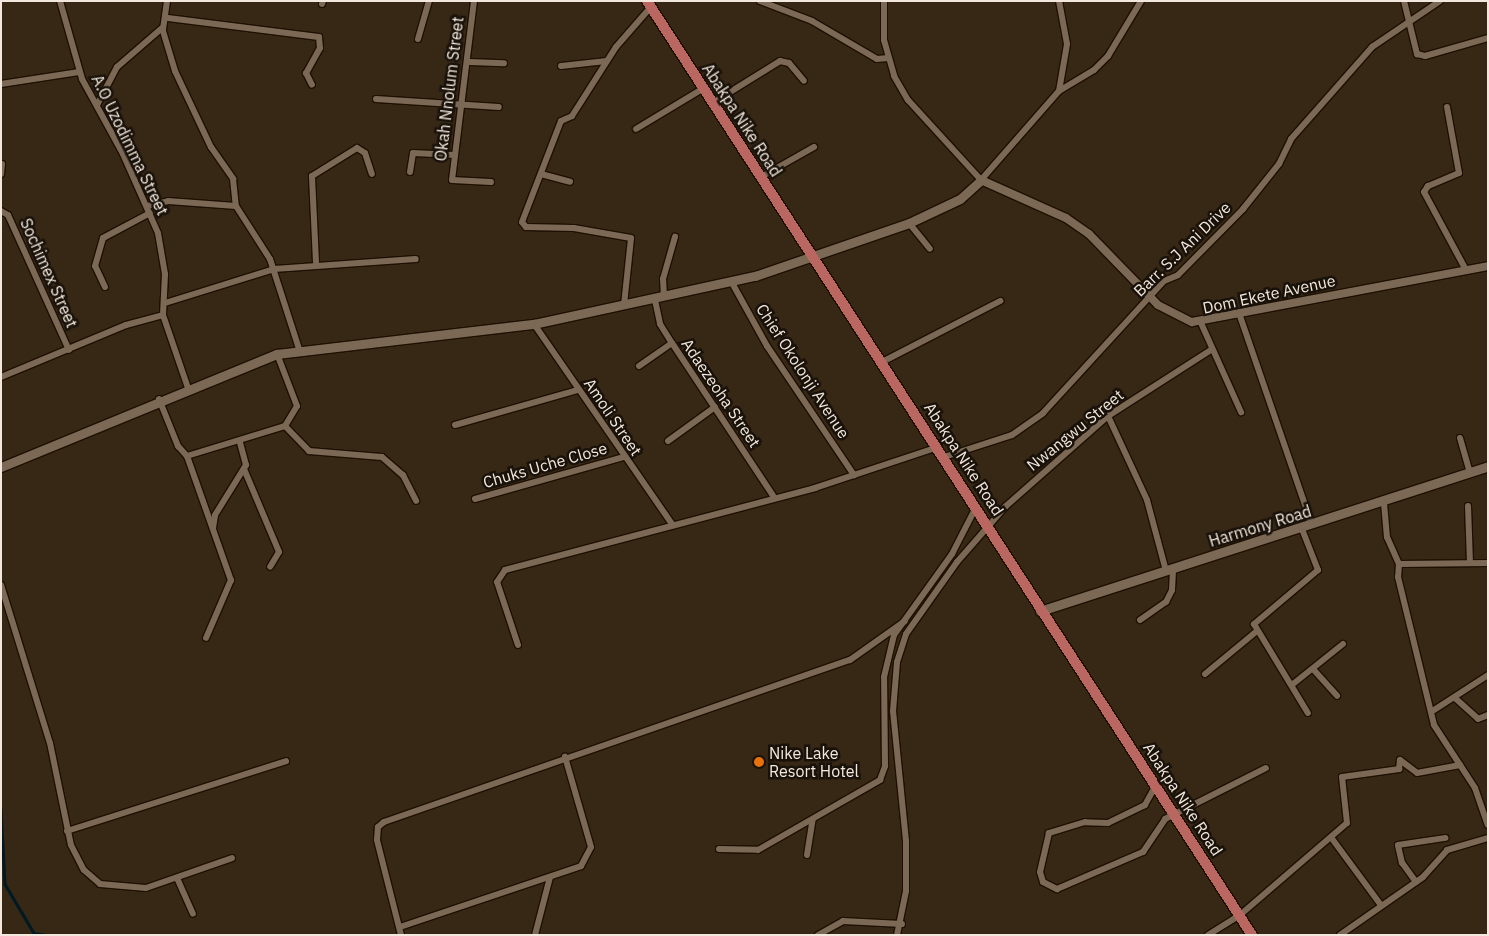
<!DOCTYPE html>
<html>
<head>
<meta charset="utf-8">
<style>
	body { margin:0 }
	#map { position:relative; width:1489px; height:936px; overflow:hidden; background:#372715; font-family:"IBM Plex Sans",sans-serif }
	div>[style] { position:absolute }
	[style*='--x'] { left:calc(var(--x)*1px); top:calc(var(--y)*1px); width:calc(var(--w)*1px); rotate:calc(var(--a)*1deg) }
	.stream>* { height:2.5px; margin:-1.25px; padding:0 1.25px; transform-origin:1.25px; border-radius:1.25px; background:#001923 }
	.roads { filter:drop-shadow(1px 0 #1e1001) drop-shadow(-1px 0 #1e1001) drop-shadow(0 1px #1e1001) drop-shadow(0 -1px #1e1001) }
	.minor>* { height:6px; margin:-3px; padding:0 3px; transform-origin:3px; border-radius:3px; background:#7b6955 }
	.tertiary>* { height:8px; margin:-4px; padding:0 4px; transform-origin:4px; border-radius:4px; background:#7b6955 }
	.secondary>* { height:9px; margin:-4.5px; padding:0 4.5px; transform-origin:4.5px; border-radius:4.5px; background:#7b6955 }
	.primary>* { height:10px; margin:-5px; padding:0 5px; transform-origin:5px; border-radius:5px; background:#b96760 }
	.dots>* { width:14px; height:14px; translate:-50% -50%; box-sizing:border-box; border:2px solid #19120a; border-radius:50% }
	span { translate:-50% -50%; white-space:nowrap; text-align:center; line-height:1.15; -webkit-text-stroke:5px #19120a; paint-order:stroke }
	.street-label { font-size:16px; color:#f3e8dd }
	.poi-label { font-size:16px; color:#f3e8dd }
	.left { translate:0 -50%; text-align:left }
	.frame { position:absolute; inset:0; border:2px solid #f3e8dd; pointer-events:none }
</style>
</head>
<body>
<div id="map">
	<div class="stream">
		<i style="--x:1;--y:808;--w:76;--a:87"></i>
		<i style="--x:5;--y:884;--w:57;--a:59.4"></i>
		<i style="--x:34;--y:933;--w:12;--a:9"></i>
	</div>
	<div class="roads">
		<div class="minor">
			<i style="--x:60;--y:1;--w:81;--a:74.2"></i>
			<i style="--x:82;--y:79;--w:85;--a:61.3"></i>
			<i style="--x:123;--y:154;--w:86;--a:66.1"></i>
			<i style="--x:158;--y:233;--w:42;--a:80.3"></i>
			<i style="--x:165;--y:274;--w:41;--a:92.8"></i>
			<i style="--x:163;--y:315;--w:77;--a:71.1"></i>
			<i style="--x:167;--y:1;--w:30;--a:98"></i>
			<i style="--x:163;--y:31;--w:42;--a:73.3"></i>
			<i style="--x:175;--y:71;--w:84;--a:64.7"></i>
			<i style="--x:211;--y:147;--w:39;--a:55"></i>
			<i style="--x:233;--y:179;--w:27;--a:84"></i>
			<i style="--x:474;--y:1;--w:180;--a:97"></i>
			<i style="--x:452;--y:180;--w:39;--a:3"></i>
			<i style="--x:760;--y:1;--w:56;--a:21"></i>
			<i style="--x:812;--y:21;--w:75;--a:30.3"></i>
			<i style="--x:877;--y:59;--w:11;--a:-5"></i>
			<i style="--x:884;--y:1;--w:39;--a:90"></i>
			<i style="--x:884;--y:40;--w:37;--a:74"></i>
			<i style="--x:894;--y:76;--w:28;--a:60"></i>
			<i style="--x:908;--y:100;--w:108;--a:47.6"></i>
			<i style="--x:981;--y:180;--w:118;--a:-48.8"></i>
			<i style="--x:1059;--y:91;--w:41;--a:-31"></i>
			<i style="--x:1094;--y:70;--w:20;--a:-45"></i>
			<i style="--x:1108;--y:56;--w:64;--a:-59"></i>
			<i style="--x:1404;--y:1;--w:55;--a:76.2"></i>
			<i style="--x:1417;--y:54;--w:8;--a:14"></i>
			<i style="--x:1425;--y:56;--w:66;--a:-15.9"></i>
			<i style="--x:322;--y:4;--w:3;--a:-72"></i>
			<i style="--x:168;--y:18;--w:152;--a:7.2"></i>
			<i style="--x:319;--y:37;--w:11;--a:85"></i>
			<i style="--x:320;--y:48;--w:29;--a:119"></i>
			<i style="--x:306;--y:73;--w:13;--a:63"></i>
			<i style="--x:418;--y:39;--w:40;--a:-74"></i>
			<i style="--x:469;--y:62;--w:35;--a:2"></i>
			<i style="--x:561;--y:66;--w:45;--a:-6.3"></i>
			<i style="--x:1;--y:84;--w:79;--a:-8.7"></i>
			<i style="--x:1059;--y:91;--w:48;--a:-80.3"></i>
			<i style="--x:1067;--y:44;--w:44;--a:-100.5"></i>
			<i style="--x:376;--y:99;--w:123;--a:3.7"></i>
			<i style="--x:714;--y:102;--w:78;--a:-31.8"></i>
			<i style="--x:780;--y:61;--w:9;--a:13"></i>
			<i style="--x:789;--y:63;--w:23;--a:50"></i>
			<i style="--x:97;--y:105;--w:43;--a:-62.2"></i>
			<i style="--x:117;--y:67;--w:60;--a:-40.9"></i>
			<i style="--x:1447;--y:107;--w:67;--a:79.7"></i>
			<i style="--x:1459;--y:173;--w:34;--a:157"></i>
			<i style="--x:1428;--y:186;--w:7;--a:124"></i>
			<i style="--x:1424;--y:192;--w:86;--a:61.7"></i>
			<i style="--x:636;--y:129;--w:79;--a:-31.1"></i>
			<i style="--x:410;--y:172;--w:19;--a:-81"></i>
			<i style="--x:413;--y:153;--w:42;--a:2.7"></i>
			<i style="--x:1;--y:174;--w:10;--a:-84"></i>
			<i style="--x:541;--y:174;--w:30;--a:15"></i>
			<i style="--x:761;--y:177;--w:61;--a:-29.5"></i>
			<i style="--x:147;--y:206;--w:22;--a:-13"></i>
			<i style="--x:168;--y:201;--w:68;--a:4.2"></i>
			<i style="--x:236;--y:206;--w:63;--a:57.3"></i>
			<i style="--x:270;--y:259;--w:95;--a:72.1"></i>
			<i style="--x:1;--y:211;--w:8;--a:30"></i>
			<i style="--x:8;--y:215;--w:148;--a:65.7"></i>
			<i style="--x:909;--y:223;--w:33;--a:51"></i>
			<i style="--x:316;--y:262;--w:86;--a:-92.7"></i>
			<i style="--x:312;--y:176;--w:53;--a:-31.9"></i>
			<i style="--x:357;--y:148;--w:9;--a:32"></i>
			<i style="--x:365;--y:153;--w:22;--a:72"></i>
			<i style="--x:731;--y:281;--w:74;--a:61"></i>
			<i style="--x:767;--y:346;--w:156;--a:56"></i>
			<i style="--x:105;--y:287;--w:23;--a:-115"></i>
			<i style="--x:95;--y:266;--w:29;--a:-74"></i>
			<i style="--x:103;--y:238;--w:53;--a:-28"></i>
			<i style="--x:664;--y:297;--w:18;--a:-93"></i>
			<i style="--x:663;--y:279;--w:44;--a:-74.1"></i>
			<i style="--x:655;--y:300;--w:25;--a:78"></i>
			<i style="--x:660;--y:324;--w:22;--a:58"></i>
			<i style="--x:672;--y:343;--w:185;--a:56.5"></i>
			<i style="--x:165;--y:303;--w:114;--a:-17.3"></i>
			<i style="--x:274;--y:269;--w:142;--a:-4"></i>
			<i style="--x:624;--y:305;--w:67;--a:-84"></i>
			<i style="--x:631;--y:238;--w:58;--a:-170"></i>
			<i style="--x:574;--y:228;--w:48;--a:-178.8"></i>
			<i style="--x:526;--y:227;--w:6;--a:-129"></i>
			<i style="--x:522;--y:222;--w:108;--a:-68.9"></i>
			<i style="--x:561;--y:121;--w:12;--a:-24"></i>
			<i style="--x:572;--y:116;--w:82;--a:-57.5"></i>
			<i style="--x:616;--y:47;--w:52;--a:-48.9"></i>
			<i style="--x:1240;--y:316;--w:221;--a:71"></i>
			<i style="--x:1201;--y:323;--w:98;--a:65.8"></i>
			<i style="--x:534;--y:324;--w:243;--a:55.4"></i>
			<i style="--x:884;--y:361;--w:131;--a:-27.3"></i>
			<i style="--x:639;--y:366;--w:40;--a:-34.9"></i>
			<i style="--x:1;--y:377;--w:135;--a:-22.6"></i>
			<i style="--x:126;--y:325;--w:38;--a:-15"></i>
			<i style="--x:159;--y:399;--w:51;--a:68"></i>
			<i style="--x:178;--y:446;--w:13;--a:48"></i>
			<i style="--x:187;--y:456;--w:102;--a:-17"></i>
			<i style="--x:285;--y:426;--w:23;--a:-59"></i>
			<i style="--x:297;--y:406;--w:56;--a:-111"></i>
			<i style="--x:1108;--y:416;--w:93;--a:65.1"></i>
			<i style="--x:1147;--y:500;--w:73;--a:75"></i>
			<i style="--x:455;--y:425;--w:128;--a:-15.9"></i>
			<i style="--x:285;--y:426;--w:35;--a:46"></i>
			<i style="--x:309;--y:451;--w:73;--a:4.7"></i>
			<i style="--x:382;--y:457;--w:28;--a:41"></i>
			<i style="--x:403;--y:475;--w:29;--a:63"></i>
			<i style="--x:1460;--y:438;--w:36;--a:74"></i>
			<i style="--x:668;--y:441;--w:58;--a:-35.9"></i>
			<i style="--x:187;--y:456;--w:132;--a:70.5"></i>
			<i style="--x:231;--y:580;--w:63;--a:113.3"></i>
			<i style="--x:944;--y:457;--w:71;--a:-17.9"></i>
			<i style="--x:1012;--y:435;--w:38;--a:-35"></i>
			<i style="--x:1043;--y:413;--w:179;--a:-47.5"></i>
			<i style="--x:1164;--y:281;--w:15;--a:-23"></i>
			<i style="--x:1178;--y:275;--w:93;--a:-45.4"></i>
			<i style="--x:1243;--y:209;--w:58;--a:-51.3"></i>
			<i style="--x:1279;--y:164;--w:28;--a:-64"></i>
			<i style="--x:1291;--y:139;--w:123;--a:-48.6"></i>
			<i style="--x:1372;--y:47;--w:82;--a:-34.1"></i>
			<i style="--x:244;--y:469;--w:90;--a:67.1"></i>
			<i style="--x:279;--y:552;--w:17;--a:121"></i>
			<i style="--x:475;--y:499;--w:154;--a:-15.8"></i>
			<i style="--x:1384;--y:503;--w:34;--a:85"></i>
			<i style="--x:1387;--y:537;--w:30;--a:66"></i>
			<i style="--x:1399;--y:564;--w:13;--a:94"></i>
			<i style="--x:1398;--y:577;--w:152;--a:76.3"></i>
			<i style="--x:1434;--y:725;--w:75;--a:56.9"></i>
			<i style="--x:1475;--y:788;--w:39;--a:71"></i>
			<i style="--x:1468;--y:506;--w:57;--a:88"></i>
			<i style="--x:213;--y:528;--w:13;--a:-81"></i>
			<i style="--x:215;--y:515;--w:59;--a:-58.2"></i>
			<i style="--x:246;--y:465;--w:24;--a:-105"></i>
			<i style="--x:1302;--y:529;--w:44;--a:68.7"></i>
			<i style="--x:1318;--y:570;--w:84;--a:139.8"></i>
			<i style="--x:1254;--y:624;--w:104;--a:58.8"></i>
			<i style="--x:1399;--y:564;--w:89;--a:-0.6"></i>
			<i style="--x:1;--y:585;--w:165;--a:72.8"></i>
			<i style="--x:50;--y:743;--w:104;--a:78.4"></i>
			<i style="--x:71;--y:845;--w:28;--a:63"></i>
			<i style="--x:84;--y:870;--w:21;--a:41"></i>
			<i style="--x:100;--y:884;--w:46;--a:5"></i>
			<i style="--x:146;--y:888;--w:91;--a:-19.2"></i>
			<i style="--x:1140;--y:620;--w:32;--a:-35"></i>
			<i style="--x:1166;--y:602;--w:13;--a:-63"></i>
			<i style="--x:1172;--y:590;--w:21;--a:-87"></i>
			<i style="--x:518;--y:645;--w:66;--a:-108.4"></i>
			<i style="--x:497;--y:582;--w:14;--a:-56"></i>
			<i style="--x:505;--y:570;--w:321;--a:-14.8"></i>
			<i style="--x:815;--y:488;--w:130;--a:-18.4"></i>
			<i style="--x:1313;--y:669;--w:36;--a:48"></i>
			<i style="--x:1205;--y:674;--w:67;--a:-39.6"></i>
			<i style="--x:1293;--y:684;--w:64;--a:-38.7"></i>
			<i style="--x:1455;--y:698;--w:31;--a:42"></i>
			<i style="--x:1478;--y:719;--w:11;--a:-22"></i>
			<i style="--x:1434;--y:710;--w:64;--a:-32.9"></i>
			<i style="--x:1156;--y:785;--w:23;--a:119"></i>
			<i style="--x:1145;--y:805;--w:41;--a:154.1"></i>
			<i style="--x:1108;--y:823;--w:23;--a:-178"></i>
			<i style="--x:1085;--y:822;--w:38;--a:163"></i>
			<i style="--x:1049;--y:833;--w:40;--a:103"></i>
			<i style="--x:1040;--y:872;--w:10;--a:73"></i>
			<i style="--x:1043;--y:882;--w:16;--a:27"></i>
			<i style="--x:1057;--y:889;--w:94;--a:-23.3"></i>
			<i style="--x:1143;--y:852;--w:40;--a:-56"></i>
			<i style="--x:1165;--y:819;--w:113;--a:-26.8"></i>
			<i style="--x:67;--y:831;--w:230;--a:-17.7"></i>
			<i style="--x:1333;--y:840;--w:81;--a:53.6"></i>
			<i style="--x:719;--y:849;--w:39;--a:1"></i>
			<i style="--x:758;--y:850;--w:141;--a:-29.8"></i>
			<i style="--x:880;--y:780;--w:15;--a:-70"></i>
			<i style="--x:885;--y:766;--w:89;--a:-90.6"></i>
			<i style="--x:884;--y:677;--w:43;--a:-76.6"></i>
			<i style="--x:894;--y:635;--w:100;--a:-54.4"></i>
			<i style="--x:952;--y:554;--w:53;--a:-62.9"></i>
			<i style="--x:807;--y:855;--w:36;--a:-81"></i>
			<i style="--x:177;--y:878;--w:39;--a:66"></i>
			<i style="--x:1416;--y:882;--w:24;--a:-126"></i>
			<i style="--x:1402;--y:863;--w:18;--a:-103"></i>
			<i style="--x:1398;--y:845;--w:48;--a:-8.5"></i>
			<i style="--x:400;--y:927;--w:191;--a:-18.6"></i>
			<i style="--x:581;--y:866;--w:21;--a:-62"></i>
			<i style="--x:591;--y:847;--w:94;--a:-106.1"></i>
			<i style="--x:401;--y:935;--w:98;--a:-104.2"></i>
			<i style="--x:377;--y:840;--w:13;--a:-86"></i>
			<i style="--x:378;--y:827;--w:8;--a:-40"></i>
			<i style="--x:384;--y:822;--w:493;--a:-19.2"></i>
			<i style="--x:850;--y:660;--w:67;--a:-35.3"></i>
			<i style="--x:535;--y:935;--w:60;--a:-75.5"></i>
			<i style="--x:818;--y:935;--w:29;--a:-29"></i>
			<i style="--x:843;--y:921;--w:59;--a:2.9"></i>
			<i style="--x:897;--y:935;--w:45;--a:-78.4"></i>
			<i style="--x:906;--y:891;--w:50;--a:-90"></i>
			<i style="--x:906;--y:841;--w:131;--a:-95.7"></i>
			<i style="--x:893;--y:711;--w:49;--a:-85.3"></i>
			<i style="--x:897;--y:662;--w:29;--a:-72"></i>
			<i style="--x:906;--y:634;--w:88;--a:-54.7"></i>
			<i style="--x:957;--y:562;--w:74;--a:-48.8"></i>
			<i style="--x:1006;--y:506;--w:136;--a:-41.4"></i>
			<i style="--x:1108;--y:416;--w:122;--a:-32.7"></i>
			<i style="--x:1208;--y:935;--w:38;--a:-32"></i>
			<i style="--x:1240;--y:915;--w:141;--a:-40.7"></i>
			<i style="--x:1347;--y:823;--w:46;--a:-96.2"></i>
			<i style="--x:1342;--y:777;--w:58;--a:-8"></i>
			<i style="--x:1399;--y:769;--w:9;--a:-84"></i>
			<i style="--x:1400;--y:760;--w:21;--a:37"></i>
			<i style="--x:1417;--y:773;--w:44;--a:-10.5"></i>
			<i style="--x:1340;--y:935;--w:101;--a:-34.9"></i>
			<i style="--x:1423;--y:877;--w:36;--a:-48"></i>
			<i style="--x:1447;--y:850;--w:43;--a:-16.3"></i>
		</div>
		<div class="tertiary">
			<i style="--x:981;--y:180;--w:93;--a:24.1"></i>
			<i style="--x:1066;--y:218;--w:28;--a:35"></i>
			<i style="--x:1089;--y:234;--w:99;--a:45.8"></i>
			<i style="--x:1158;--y:305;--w:38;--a:27"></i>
			<i style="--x:1192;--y:322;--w:301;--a:-10.7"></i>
		</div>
		<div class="secondary">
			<i style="--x:1;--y:467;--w:298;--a:-22.3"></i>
			<i style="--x:277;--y:354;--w:259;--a:-6.7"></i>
			<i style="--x:534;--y:324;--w:226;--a:-12.3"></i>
			<i style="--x:755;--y:276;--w:163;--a:-19"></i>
			<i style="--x:909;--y:223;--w:56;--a:-25.2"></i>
			<i style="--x:960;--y:199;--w:28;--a:-42"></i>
			<i style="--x:1040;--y:611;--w:471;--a:-17.9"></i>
		</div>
		<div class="primary">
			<i style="--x:647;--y:1;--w:1113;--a:57.07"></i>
		</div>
	</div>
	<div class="dots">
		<i style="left:759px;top:762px;background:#e8710a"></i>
	</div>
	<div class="street-label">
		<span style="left:449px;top:89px;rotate:-83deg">Okah Nnolum Street</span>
		<span style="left:742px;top:120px;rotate:57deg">Abakpa Nike Road</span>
		<span style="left:130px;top:145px;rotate:64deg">A.O Uzodimma Street</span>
		<span style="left:1182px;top:249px;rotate:-44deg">Barr. S.J Ani Drive</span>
		<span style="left:49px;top:273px;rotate:66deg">Sochimex Street</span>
		<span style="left:1269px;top:294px;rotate:-12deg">Dom Ekete Avenue</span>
		<span style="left:803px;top:371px;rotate:57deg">Chief Okolonji Avenue</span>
		<span style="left:721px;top:393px;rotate:56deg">Adaezeoha Street</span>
		<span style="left:613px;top:417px;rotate:56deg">Amoli Street</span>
		<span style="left:1075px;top:430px;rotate:-39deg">Nwangwu Street</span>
		<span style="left:964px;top:459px;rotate:57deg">Abakpa Nike Road</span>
		<span style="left:545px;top:465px;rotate:-16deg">Chuks Uche Close</span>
		<span style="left:1260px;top:526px;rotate:-17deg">Harmony Road</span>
		<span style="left:1183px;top:799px;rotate:57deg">Abakpa Nike Road</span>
	</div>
	<div class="poi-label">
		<span class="left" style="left:769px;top:762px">Nike Lake<br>Resort Hotel</span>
	</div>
	<div class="frame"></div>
</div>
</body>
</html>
